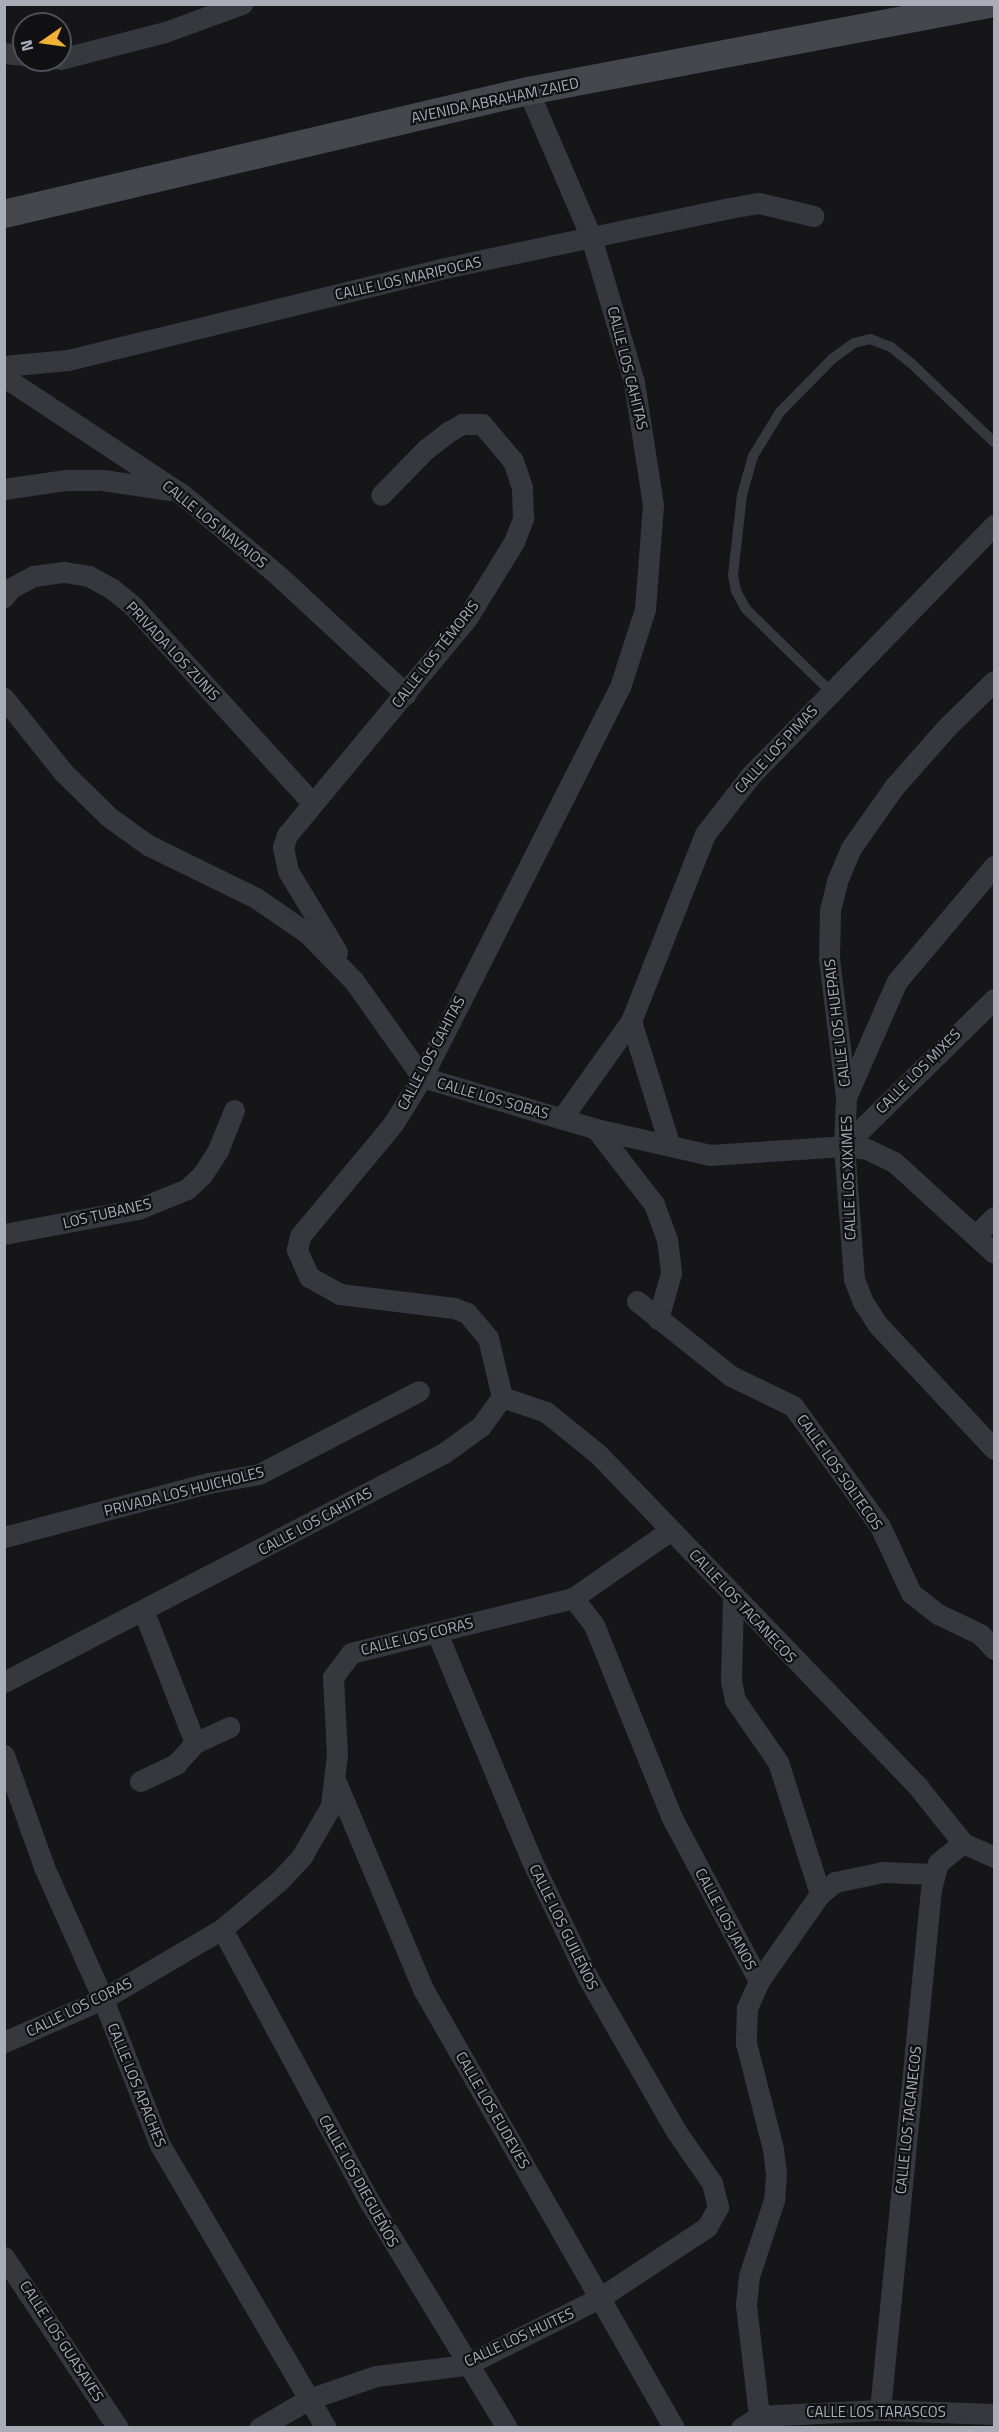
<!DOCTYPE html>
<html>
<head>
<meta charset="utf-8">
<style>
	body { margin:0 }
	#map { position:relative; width:999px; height:2432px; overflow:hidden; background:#161618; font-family:"Titillium Web",sans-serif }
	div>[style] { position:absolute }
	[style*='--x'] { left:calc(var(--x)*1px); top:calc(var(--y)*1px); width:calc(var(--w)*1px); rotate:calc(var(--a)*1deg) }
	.lane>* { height:10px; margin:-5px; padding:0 5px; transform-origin:5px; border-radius:5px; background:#37383d }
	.street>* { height:21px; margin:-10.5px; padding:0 10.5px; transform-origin:10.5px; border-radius:10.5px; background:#37383d }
	.secondary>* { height:28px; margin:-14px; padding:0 14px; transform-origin:14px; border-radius:14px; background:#45474d }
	span { translate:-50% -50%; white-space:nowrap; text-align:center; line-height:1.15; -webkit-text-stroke:4.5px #111113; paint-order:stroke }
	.street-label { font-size:15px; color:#a8adb8 }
	.frame { position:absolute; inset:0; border:6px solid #a8adb8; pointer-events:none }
	.north { position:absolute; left:12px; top:12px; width:60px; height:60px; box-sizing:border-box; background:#111113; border:2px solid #4d4f55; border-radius:50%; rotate:257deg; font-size:16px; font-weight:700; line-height:24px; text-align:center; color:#a8adb8 }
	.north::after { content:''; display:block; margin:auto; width:21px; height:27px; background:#f2b134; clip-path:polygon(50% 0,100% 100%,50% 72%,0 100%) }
</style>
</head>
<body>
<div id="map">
	<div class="lane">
		<i style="--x:830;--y:691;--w:117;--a:-135.7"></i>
		<i style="--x:746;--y:609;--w:21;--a:-119"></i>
		<i style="--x:736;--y:591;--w:16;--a:-101"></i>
		<i style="--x:733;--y:575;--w:81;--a:-83.6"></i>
		<i style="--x:742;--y:495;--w:41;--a:-74.2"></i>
		<i style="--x:753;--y:456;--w:52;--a:-58.5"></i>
		<i style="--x:780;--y:412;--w:74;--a:-45.5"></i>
		<i style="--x:832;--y:359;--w:27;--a:-36"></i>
		<i style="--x:854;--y:343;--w:16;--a:-14"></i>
		<i style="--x:870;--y:339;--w:22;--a:21"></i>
		<i style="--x:891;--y:347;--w:26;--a:39"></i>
		<i style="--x:911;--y:363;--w:115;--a:43.6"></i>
	</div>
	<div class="street">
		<i style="--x:4;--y:53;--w:20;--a:6"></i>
		<i style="--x:60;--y:59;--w:108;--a:-14.4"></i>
		<i style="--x:165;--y:32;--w:82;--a:-20"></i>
		<i style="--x:4;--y:366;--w:64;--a:-5.4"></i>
		<i style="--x:68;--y:360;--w:383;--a:-13.7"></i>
		<i style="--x:440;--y:269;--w:296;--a:-11.9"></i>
		<i style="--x:730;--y:208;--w:29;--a:-10"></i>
		<i style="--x:759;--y:203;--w:56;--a:13.5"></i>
		<i style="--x:4;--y:377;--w:214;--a:33.4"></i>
		<i style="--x:183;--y:495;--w:127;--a:40.2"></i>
		<i style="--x:280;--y:577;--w:172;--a:42.9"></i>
		<i style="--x:4;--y:489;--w:63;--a:-8.3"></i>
		<i style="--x:66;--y:480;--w:37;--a:0"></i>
		<i style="--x:103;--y:480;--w:66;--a:8.7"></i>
		<i style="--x:4;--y:597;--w:11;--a:-52"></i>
		<i style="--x:11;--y:588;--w:26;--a:-28"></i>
		<i style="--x:34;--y:576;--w:30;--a:-8"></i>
		<i style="--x:64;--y:572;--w:25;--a:9"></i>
		<i style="--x:89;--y:576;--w:25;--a:29"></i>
		<i style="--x:111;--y:588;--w:28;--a:39"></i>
		<i style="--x:133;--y:606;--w:266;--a:47.7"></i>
		<i style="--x:4;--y:698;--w:95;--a:51.4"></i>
		<i style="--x:63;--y:772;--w:64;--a:44.4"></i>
		<i style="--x:109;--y:817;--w:48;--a:35.7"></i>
		<i style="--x:148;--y:845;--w:120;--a:26.1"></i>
		<i style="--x:256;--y:898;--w:62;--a:34.5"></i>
		<i style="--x:307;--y:933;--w:67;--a:45.6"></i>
		<i style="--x:354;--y:981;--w:118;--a:54.7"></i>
		<i style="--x:422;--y:1077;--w:182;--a:16.6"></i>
		<i style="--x:596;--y:1129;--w:117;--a:12.8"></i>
		<i style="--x:710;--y:1155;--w:134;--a:-3.8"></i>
		<i style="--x:844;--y:1146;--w:23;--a:7"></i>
		<i style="--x:867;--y:1149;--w:30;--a:26"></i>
		<i style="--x:894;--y:1162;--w:135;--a:42.3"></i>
		<i style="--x:994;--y:866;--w:150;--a:130.1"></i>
		<i style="--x:897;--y:981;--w:127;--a:113.7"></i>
		<i style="--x:846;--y:1097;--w:49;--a:92.3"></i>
		<i style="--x:844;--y:1146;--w:133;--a:85.7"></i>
		<i style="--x:854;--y:1279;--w:25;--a:69"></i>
		<i style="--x:863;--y:1302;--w:27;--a:57"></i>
		<i style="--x:878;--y:1325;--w:170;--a:46.9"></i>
		<i style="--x:337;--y:952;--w:95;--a:-121.2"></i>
		<i style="--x:288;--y:871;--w:25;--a:-102"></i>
		<i style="--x:283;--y:847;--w:13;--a:-72"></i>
		<i style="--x:287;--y:835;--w:282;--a:-50.3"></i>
		<i style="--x:467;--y:618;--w:89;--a:-58.3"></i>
		<i style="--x:514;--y:542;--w:26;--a:-69"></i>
		<i style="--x:523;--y:518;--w:31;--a:-92"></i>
		<i style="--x:522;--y:487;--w:28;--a:-109"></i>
		<i style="--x:513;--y:461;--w:48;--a:-130"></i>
		<i style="--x:482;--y:424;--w:20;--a:180"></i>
		<i style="--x:462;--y:424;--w:16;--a:150"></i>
		<i style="--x:448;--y:432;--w:28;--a:142"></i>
		<i style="--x:426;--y:449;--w:64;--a:134.4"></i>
		<i style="--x:846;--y:1097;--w:139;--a:-97"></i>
		<i style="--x:829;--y:959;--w:49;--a:-88.8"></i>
		<i style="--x:830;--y:910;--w:30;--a:-76"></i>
		<i style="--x:837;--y:881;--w:36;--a:-67"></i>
		<i style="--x:851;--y:848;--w:75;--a:-54.8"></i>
		<i style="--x:894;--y:787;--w:79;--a:-48.6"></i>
		<i style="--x:946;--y:728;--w:67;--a:-44.4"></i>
		<i style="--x:562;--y:1118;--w:119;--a:-54.6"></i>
		<i style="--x:596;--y:1129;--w:95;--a:52.3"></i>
		<i style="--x:654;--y:1204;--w:37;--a:70"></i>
		<i style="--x:667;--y:1239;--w:34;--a:83"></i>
		<i style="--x:671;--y:1273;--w:48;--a:105.8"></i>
		<i style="--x:669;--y:1143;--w:128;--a:-107.3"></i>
		<i style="--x:631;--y:1021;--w:201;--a:-68.4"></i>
		<i style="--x:705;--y:834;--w:75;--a:-52.1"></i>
		<i style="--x:751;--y:775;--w:349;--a:-45.8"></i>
		<i style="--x:844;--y:1146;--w:210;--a:-44.4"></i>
		<i style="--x:4;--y:1234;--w:136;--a:-10.6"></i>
		<i style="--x:138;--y:1209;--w:53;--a:-22.2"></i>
		<i style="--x:187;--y:1189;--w:21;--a:-43"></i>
		<i style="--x:202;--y:1175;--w:30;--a:-57"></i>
		<i style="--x:218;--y:1150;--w:43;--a:-68.2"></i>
		<i style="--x:976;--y:1235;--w:25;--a:-45"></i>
		<i style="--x:637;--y:1301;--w:120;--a:38.6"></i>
		<i style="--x:731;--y:1376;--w:69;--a:25.8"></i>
		<i style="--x:793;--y:1406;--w:148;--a:54.1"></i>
		<i style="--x:880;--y:1526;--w:74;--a:65.2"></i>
		<i style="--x:911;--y:1593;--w:34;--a:38"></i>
		<i style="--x:938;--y:1614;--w:47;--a:25.5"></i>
		<i style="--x:980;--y:1634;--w:21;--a:47"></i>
		<i style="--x:502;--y:1397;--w:46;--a:18.8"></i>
		<i style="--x:546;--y:1412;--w:67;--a:38.9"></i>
		<i style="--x:598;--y:1454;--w:463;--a:46.1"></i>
		<i style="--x:919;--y:1788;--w:70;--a:51.3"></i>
		<i style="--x:963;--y:1843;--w:34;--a:24"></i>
		<i style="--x:4;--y:1537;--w:212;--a:-14.8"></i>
		<i style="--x:209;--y:1483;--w:51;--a:-10.2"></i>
		<i style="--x:259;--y:1474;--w:180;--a:-27.4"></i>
		<i style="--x:573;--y:1598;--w:34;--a:52"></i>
		<i style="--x:594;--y:1625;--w:206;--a:68"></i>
		<i style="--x:671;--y:1816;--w:187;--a:61.9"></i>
		<i style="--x:759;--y:1981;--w:30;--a:114"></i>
		<i style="--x:747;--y:2008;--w:35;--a:92"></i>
		<i style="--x:746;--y:2043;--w:109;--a:75.7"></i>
		<i style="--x:773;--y:2149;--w:25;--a:83"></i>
		<i style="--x:776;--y:2174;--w:26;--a:94"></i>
		<i style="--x:774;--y:2200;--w:80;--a:108.2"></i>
		<i style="--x:749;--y:2276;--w:29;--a:96"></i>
		<i style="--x:746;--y:2305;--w:112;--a:83.3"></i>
		<i style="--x:759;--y:2416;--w:22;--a:146"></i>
		<i style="--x:733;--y:1598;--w:83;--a:91.4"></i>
		<i style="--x:731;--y:1681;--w:19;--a:78"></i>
		<i style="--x:735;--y:1700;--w:75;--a:55.3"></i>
		<i style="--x:778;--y:1762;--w:139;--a:72.3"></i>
		<i style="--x:4;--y:1682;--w:496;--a:-27.5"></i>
		<i style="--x:444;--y:1453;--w:46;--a:-36.1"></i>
		<i style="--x:481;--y:1426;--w:36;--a:-54"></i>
		<i style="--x:502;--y:1397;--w:61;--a:-103.3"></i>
		<i style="--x:488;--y:1338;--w:33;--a:-130"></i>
		<i style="--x:467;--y:1313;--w:14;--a:-159"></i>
		<i style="--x:454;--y:1308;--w:115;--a:-173"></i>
		<i style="--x:340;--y:1294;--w:35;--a:-151"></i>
		<i style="--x:309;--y:1277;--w:30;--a:-114"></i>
		<i style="--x:297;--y:1250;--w:14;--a:-78"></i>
		<i style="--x:300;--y:1236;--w:146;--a:-50.3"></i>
		<i style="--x:393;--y:1124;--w:55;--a:-58.3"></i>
		<i style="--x:422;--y:1077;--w:437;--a:-63.1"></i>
		<i style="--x:620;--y:687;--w:82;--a:-72.2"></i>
		<i style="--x:645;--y:609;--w:104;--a:-85.6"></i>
		<i style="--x:653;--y:505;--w:124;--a:-98.8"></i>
		<i style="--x:634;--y:382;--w:151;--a:-106.5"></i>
		<i style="--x:591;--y:237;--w:159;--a:-113.3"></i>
		<i style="--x:195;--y:1743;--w:38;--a:-25"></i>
		<i style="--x:4;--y:1755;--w:119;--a:70.3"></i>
		<i style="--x:44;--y:1867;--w:145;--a:65.9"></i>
		<i style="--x:103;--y:1999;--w:157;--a:68.7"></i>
		<i style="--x:160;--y:2145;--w:328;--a:59.6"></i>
		<i style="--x:140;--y:1781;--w:40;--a:-25"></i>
		<i style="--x:176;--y:1764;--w:28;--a:-48"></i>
		<i style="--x:195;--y:1743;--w:141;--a:-111.3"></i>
		<i style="--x:336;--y:1782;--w:225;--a:67.2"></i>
		<i style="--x:423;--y:1989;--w:506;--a:60.24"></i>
		<i style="--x:222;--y:1929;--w:313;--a:61.6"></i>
		<i style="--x:371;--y:2204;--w:262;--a:58.7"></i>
		<i style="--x:759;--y:1981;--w:106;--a:-55"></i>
		<i style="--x:820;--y:1894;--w:19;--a:-39"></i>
		<i style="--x:835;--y:1882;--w:49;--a:-11.8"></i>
		<i style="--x:883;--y:1872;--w:50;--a:2.3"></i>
		<i style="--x:4;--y:2042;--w:108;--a:-23.5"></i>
		<i style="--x:103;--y:1999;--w:138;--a:-30.5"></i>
		<i style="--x:222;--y:1929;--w:76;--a:-40.2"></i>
		<i style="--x:280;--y:1880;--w:33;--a:-47"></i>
		<i style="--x:302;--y:1856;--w:58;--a:-59.9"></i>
		<i style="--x:331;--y:1806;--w:52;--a:-83.4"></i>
		<i style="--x:337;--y:1754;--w:77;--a:-93"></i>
		<i style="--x:333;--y:1677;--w:30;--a:-53"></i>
		<i style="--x:351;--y:1653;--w:229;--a:-13.9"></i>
		<i style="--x:573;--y:1598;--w:119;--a:-34.8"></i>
		<i style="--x:4;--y:2257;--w:206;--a:56.3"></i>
		<i style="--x:880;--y:2410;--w:523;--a:-84.41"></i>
		<i style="--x:931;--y:1889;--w:27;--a:-75"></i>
		<i style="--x:938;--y:1863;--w:32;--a:-39"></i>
		<i style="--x:759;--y:2416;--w:121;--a:-2.8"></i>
		<i style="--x:880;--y:2410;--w:114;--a:2"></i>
		<i style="--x:259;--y:2428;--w:58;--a:-30.1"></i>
		<i style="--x:309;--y:2399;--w:71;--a:-18.9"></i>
		<i style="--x:376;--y:2376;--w:91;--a:-7"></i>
		<i style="--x:466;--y:2365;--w:151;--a:-26.7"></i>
		<i style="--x:601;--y:2297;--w:127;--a:-33.4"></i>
		<i style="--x:707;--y:2227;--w:23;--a:-61"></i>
		<i style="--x:718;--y:2207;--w:25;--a:-104"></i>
		<i style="--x:712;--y:2183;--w:63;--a:-124.7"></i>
		<i style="--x:676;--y:2131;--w:177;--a:-119.9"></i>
		<i style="--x:588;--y:1978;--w:132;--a:-115.6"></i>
		<i style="--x:531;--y:1859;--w:245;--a:-112.6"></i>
	</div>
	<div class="secondary">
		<i style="--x:4;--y:214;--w:538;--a:-13.21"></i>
		<i style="--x:528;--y:91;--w:469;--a:-10.7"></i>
	</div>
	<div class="street-label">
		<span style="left:495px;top:100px;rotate:-12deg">AVENIDA ABRAHAM ZAIED</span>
		<span style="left:408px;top:278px;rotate:-13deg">CALLE LOS MARIPOCAS</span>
		<span style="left:628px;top:368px;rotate:76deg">CALLE LOS CAHITAS</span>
		<span style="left:215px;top:524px;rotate:39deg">CALLE LOS NAVAJOS</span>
		<span style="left:173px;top:651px;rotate:47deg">PRIVADA LOS ZUNIS</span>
		<span style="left:435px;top:654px;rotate:-52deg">CALLE LOS TÉMORIS</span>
		<span style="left:776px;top:749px;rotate:-47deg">CALLE LOS PIMAS</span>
		<span style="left:837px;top:1023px;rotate:-97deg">CALLE LOS HUEPAIS</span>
		<span style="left:431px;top:1053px;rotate:-62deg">CALLE LOS CAHITAS</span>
		<span style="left:918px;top:1071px;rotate:-45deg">CALLE LOS MIXES</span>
		<span style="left:493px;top:1098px;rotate:16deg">CALLE LOS SOBAS</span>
		<span style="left:848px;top:1178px;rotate:-92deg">CALLE LOS XIXIMES</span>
		<span style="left:107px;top:1213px;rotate:-13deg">LOS TUBANES</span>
		<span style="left:840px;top:1472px;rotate:55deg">CALLE LOS SOLTECOS</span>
		<span style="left:184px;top:1491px;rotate:-14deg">PRIVADA LOS HUICHOLES</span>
		<span style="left:315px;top:1521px;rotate:-28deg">CALLE LOS CAHITAS</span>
		<span style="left:743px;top:1606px;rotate:47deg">CALLE LOS TACANECOS</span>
		<span style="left:417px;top:1636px;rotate:-14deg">CALLE LOS CORAS</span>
		<span style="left:726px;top:1919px;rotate:62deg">CALLE LOS JANOS</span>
		<span style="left:564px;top:1927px;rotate:64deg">CALLE LOS GUILEÑOS</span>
		<span style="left:79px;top:2007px;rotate:-26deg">CALLE LOS CORAS</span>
		<span style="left:137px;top:2085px;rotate:68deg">CALLE LOS APACHES</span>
		<span style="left:493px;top:2110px;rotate:60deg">CALLE LOS EUDEVES</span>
		<span style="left:908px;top:2120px;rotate:-84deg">CALLE LOS TACANECOS</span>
		<span style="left:359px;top:2181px;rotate:61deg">CALLE LOS DIEGUEÑOS</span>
		<span style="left:519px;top:2337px;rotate:-25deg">CALLE LOS HUITES</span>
		<span style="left:62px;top:2341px;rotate:57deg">CALLE LOS GUASAVES</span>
		<span style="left:876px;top:2412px">CALLE LOS TARASCOS</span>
	</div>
	<div class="frame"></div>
	<div class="north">N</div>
</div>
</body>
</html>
